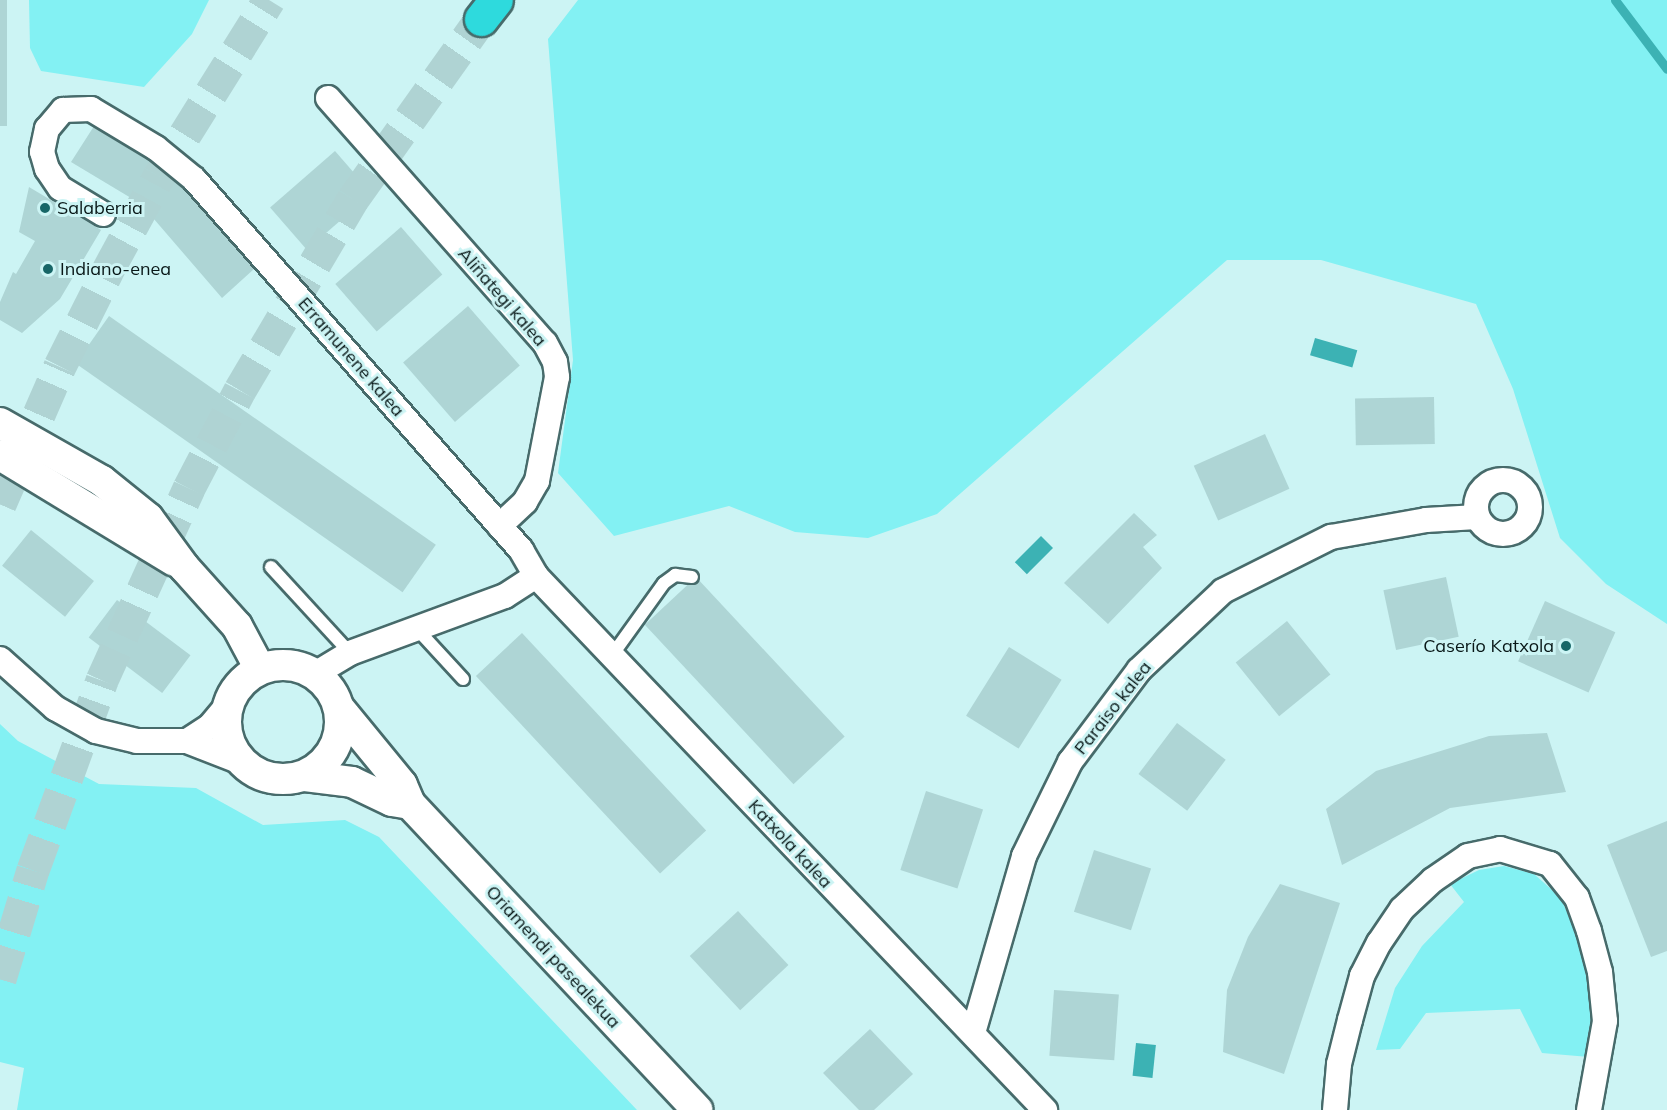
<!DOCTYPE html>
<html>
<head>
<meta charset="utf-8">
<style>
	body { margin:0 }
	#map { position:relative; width:1667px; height:1110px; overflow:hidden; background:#ccf4f4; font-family:Mulish,sans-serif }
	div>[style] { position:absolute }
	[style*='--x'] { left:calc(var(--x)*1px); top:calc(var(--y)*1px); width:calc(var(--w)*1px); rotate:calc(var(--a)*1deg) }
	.green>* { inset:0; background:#83f1f3 }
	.water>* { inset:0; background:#3cb2b4; transform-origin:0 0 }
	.stream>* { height:9px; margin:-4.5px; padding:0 4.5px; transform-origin:4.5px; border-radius:4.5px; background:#3cb2b4 }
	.building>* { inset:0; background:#aed5d5; transform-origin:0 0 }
	.motorway-tunnel>* { height:33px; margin-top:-16.5px; transform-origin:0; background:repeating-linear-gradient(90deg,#afd3d3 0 33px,transparent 0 49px) }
	.roads { filter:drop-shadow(2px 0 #476b6b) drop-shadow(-2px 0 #476b6b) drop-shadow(0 2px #476b6b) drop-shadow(0 -2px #476b6b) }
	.service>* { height:12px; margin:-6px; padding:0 6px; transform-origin:6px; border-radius:6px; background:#fff }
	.minor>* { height:24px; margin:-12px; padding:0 12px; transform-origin:12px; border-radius:12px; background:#fff }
	.minor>.ring { margin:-12px; padding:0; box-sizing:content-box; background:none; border:24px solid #fff; border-radius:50% }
	.tertiary>* { height:30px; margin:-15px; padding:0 15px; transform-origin:15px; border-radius:15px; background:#fff }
	.tertiary>.ring { margin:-15px; padding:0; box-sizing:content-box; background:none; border:30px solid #fff; border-radius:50% }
	.motorway>* { height:33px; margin:-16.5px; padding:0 16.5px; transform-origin:16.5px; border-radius:16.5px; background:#2edadd }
	.dots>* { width:16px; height:16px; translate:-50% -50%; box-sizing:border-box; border:3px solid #ccf4f4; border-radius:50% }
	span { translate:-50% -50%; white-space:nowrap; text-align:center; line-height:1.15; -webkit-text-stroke:6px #ccf4f4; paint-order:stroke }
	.poi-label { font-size:18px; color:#081717 }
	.left { translate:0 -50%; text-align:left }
	.right { translate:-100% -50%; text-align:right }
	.street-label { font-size:18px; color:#081717 }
</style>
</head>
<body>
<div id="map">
	<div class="green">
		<i style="clip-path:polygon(29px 0,209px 0,192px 34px,144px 87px,41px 71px,30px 48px)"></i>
		<i style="clip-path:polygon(578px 0,1667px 0,1667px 624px,1606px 584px,1560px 538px,1513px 389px,1476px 304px,1321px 260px,1227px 260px,937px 514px,868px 538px,795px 532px,729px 506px,614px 536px,558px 473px,573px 360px,548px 39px)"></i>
		<i style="clip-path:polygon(0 724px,18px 741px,99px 784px,196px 788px,263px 825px,345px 820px,379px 837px,637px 1110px,17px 1110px,24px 1068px,0 1062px)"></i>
		<i style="clip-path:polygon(1504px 866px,1534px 874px,1560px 897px,1579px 937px,1594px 1001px,1589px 1057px,1542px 1053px,1520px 1009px,1426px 1013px,1400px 1049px,1376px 1050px,1395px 988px,1422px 946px,1464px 902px,1450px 884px,1479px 870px)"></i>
	</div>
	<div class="water">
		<i style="left:1315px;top:338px;width:44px;height:18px;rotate:16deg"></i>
		<i style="left:1041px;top:536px;width:17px;height:37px;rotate:45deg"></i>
		<i style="left:1136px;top:1043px;width:20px;height:33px;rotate:6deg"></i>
	</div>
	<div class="stream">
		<i style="--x:1615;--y:0;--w:86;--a:53"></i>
	</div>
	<div class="building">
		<i style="left:0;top:0;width:7px;height:126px"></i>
		<i style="clip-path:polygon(96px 123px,165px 167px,254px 269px,222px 298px,141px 204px,71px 162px)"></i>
		<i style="left:335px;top:151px;width:56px;height:86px;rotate:49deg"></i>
		<i style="clip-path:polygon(29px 187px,101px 230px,60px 299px,22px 333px,0 320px,0 302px,13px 272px,16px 274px,35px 241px,19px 232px)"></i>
		<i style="left:401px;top:227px;width:63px;height:87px;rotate:49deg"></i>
		<i style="left:468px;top:306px;width:79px;height:86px;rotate:49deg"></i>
		<i style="left:109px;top:316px;width:399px;height:58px;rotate:35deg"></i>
		<i style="left:1434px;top:397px;width:47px;height:79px;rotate:89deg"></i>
		<i style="left:1265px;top:434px;width:60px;height:78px;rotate:66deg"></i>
		<i style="clip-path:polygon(1134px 513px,1157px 535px,1143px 547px,1162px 568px,1108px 624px,1064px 583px)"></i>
		<i style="left:31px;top:530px;width:81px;height:46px;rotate:39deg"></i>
		<i style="left:696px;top:577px;width:218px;height:70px;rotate:47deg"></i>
		<i style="left:1446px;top:577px;width:61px;height:64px;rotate:78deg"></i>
		<i style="left:117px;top:600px;width:92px;height:47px;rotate:37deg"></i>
		<i style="left:1545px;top:601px;width:77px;height:66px;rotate:24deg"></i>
		<i style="left:1287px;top:621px;width:69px;height:66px;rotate:51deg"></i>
		<i style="left:522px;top:633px;width:270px;height:63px;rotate:47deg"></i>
		<i style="left:1009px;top:647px;width:62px;height:81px;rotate:32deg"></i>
		<i style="left:1177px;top:723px;width:61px;height:64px;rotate:37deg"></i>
		<i style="clip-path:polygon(1547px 733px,1566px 792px,1450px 808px,1342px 865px,1326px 809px,1376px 771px,1489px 736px)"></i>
		<i style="left:926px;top:791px;width:60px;height:83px;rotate:18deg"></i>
		<i style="clip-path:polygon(1667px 821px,1667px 951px,1651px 957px,1607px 845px)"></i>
		<i style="left:1094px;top:850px;width:60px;height:65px;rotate:18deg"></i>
		<i style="clip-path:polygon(1280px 884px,1340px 903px,1284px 1074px,1223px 1052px,1227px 990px,1248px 937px)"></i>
		<i style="left:738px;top:911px;width:74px;height:66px;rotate:47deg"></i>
		<i style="left:1054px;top:990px;width:65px;height:66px;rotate:4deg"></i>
		<i style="clip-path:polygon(870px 1029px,913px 1074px,874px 1110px,859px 1110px,823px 1073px)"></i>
	</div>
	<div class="motorway-tunnel">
		<i style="--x:0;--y:504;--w:150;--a:-66.5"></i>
		<i style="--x:60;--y:366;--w:107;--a:-63.4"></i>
		<i style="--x:108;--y:270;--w:107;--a:-61.5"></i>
		<i style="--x:159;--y:176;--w:208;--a:-58"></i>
		<i style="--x:0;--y:979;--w:114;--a:-73.2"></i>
		<i style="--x:33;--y:870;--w:202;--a:-70"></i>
		<i style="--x:102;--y:680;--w:211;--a:-65.6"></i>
		<i style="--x:189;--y:488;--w:110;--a:-62.5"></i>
		<i style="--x:240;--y:390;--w:222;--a:-59.4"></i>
		<i style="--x:353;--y:199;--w:221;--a:-54.6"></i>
	</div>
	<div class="roads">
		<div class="service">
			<i style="--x:271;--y:567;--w:117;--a:47.4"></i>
			<i style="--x:417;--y:629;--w:68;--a:47.4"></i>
			<i style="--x:613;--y:654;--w:87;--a:-54.3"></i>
			<i style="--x:664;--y:583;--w:14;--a:-36"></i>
			<i style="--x:675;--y:575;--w:17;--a:7"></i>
		</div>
		<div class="minor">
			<i style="--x:328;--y:98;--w:327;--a:48.5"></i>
			<i style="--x:545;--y:343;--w:21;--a:62"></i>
			<i style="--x:555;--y:362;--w:15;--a:82"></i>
			<i style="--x:557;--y:377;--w:106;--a:100.9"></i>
			<i style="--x:537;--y:481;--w:24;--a:120"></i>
			<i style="--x:525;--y:502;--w:35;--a:137"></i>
			<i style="--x:103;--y:214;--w:50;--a:-148.8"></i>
			<i style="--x:60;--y:188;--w:23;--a:-124"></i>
			<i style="--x:47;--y:169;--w:18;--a:-106"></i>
			<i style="--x:42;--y:152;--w:24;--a:-78"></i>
			<i style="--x:47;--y:129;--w:25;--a:-50"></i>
			<i style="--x:63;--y:110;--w:28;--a:-2"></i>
			<i style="--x:91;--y:109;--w:76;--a:31"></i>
			<i style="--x:156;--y:148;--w:49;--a:39.2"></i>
			<i style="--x:194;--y:179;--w:495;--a:48.6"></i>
			<i style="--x:521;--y:550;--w:30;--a:60"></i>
			<i style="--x:536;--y:576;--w:738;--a:46.37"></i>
			<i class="ring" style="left:1476px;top:480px;width:30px;height:30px"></i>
			<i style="--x:0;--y:659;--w:74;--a:41.7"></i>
			<i style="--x:55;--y:708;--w:47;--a:29.3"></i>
			<i style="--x:96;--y:731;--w:42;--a:13.7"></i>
			<i style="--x:137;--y:741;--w:50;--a:0"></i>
			<i style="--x:187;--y:741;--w:58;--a:21.3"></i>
			<i style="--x:315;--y:674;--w:41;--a:-31"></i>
			<i style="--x:350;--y:653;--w:165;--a:-20.2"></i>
			<i style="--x:505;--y:596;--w:37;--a:-33"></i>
			<i style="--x:187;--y:741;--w:27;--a:-33"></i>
			<i style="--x:210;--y:726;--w:30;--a:-50"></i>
			<i style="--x:973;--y:1033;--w:184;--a:-73.9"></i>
			<i style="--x:1024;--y:856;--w:105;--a:-63.9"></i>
			<i style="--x:1070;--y:762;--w:115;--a:-53.1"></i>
			<i style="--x:1139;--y:670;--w:115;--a:-43.2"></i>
			<i style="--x:1223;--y:591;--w:121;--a:-26.6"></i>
			<i style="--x:1331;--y:537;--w:97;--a:-10.1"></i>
			<i style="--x:1426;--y:520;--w:51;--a:-3.4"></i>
			<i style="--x:1335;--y:1110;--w:46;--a:-85"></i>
			<i style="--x:1339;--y:1064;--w:45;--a:-76"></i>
			<i style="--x:1350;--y:1020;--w:46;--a:-74.7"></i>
			<i style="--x:1362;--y:976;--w:37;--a:-63"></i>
			<i style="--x:1379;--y:943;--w:41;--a:-55.9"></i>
			<i style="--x:1402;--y:909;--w:42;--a:-43.1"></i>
			<i style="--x:1433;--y:880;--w:42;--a:-34.4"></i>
			<i style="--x:1468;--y:856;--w:33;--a:-12"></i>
			<i style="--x:1500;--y:849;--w:52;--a:16.7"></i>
			<i style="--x:1550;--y:864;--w:43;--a:51.5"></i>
			<i style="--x:1577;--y:898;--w:35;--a:70"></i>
			<i style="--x:1589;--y:931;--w:42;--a:75"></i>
			<i style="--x:1600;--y:972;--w:49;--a:84.2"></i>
			<i style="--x:1605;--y:1021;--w:90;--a:100.2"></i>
		</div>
		<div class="tertiary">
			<i style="--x:0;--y:423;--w:117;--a:29.6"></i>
			<i style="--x:102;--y:481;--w:59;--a:38.8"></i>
			<i style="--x:148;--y:518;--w:61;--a:53.7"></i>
			<i style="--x:184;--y:567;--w:79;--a:48.1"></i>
			<i style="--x:237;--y:626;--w:49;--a:61.9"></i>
			<i style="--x:0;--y:455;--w:204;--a:31.3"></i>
			<i class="ring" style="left:226px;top:665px;width:84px;height:84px"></i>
			<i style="--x:339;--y:708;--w:99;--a:50.7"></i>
			<i style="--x:402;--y:785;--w:21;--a:67"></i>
			<i style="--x:410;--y:804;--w:420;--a:46.8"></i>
			<i style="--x:305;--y:776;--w:47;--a:7.3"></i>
			<i style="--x:352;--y:782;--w:44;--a:25.4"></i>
			<i style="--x:392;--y:801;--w:18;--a:9"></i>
		</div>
		<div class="motorway">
			<i style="--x:481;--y:19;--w:24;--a:-52"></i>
		</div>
	</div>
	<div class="dots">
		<i style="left:45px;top:208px;background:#176667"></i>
		<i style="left:48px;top:269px;background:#176667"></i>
		<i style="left:1566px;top:646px;background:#176667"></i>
	</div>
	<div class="poi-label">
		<span class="left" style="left:57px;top:208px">Salaberria</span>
		<span class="left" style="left:60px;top:269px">Indiano-enea</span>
		<span class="right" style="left:1554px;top:646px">Caserío Katxola</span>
	</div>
	<div class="street-label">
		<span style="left:502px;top:297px;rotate:49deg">Aliñategi kalea</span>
		<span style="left:351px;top:357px;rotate:49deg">Erramunene kalea</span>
		<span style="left:1113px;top:708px;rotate:-52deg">Paraiso kalea</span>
		<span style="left:790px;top:844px;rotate:47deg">Katxola kalea</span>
		<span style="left:553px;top:957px;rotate:47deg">Oriamendi pasealekua</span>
	</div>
</div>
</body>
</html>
